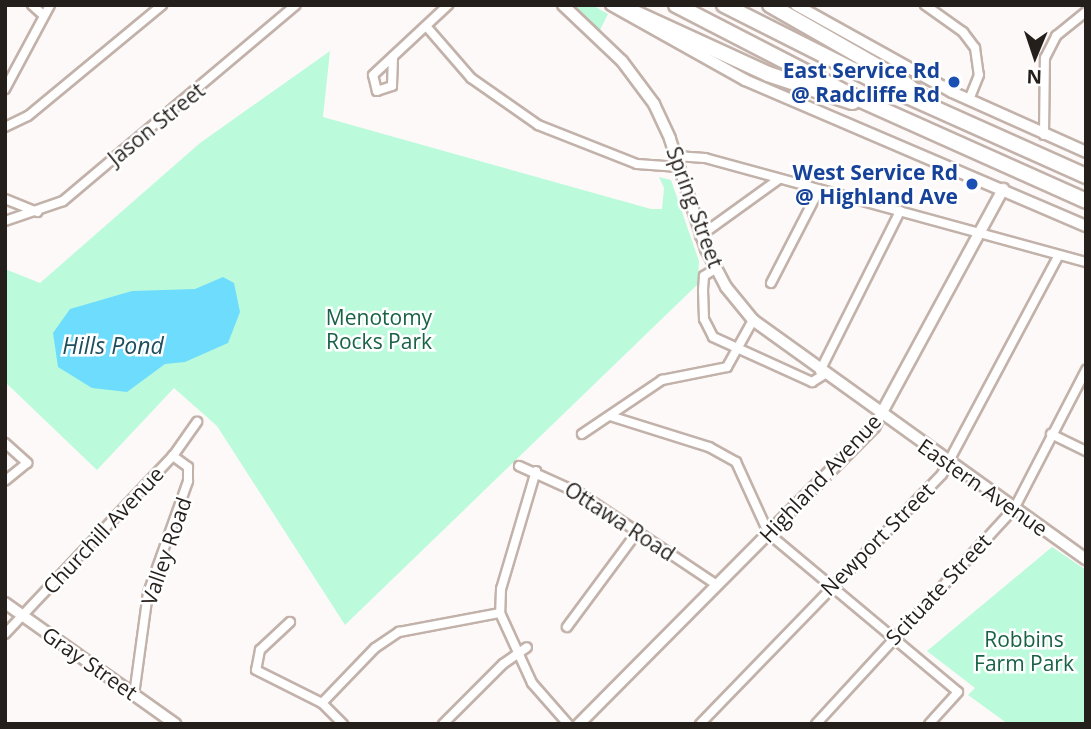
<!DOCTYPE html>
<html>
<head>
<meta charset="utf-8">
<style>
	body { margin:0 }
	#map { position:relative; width:1091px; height:729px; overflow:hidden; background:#fdf9f8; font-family:"Open Sans",sans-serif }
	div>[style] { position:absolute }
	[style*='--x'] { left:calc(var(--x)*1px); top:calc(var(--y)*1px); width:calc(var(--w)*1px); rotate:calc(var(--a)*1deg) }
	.green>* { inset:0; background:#bcfadc }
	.water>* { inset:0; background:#6edcfd }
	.roads { filter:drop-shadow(2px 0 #c2b2aa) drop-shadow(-2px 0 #c2b2aa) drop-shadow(0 2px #c2b2aa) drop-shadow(0 -2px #c2b2aa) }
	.street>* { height:8px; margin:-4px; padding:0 4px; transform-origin:4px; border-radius:4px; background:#fff }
	.secondary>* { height:10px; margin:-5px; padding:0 5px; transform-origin:5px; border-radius:5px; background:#fff }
	.highway>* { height:14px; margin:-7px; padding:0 7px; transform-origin:7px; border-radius:7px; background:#fff }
	.dots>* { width:19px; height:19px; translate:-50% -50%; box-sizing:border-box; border:4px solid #fff; border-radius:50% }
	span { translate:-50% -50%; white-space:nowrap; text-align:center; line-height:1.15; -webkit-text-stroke:5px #fff; paint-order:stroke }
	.transit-label { font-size:21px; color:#164399; font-weight:700 }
	.right { translate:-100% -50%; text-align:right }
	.street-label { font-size:21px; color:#251f1c }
	.park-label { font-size:21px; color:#196247 }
	.water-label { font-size:23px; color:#1e4e5c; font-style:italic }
	.frame { position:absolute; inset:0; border:7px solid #251f1c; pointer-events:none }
	.north { position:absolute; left:1000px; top:21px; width:70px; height:70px; -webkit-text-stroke:5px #fff; paint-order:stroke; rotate:182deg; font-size:19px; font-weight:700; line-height:28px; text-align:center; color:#251f1c }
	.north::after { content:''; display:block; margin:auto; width:24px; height:32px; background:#251f1c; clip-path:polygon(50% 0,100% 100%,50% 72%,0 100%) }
</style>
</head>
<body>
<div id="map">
	<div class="green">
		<i style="clip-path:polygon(569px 5px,592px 5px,608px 14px,599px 32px)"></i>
		<i style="clip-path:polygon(330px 51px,323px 117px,651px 209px,662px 209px,664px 188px,659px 177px,671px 180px,699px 261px,698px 284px,345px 625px,217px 426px,174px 388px,97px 470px,5px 382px,5px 269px,40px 283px,200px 143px)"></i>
		<i style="clip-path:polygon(1052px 547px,1086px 570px,1086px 724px,1008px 724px,968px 695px,975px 688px,927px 651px)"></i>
	</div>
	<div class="water">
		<i style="clip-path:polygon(223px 277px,234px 283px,240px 312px,228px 343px,185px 362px,165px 364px,127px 392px,92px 388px,58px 367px,53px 333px,70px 309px,132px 291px,195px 289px)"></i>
	</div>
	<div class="roads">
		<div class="street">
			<i style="--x:32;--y:5;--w:15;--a:42"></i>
			<i style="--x:925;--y:5;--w:47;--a:35.4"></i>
			<i style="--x:963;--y:32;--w:20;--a:53"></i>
			<i style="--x:975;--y:48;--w:27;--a:82"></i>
			<i style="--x:979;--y:75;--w:27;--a:112"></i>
			<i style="--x:426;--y:26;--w:69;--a:49.1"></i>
			<i style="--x:471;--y:78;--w:82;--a:35"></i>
			<i style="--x:538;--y:125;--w:106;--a:21.5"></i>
			<i style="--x:637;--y:164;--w:42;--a:4.1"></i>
			<i style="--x:393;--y:57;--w:29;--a:92"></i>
			<i style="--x:392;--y:86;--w:16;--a:162"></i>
			<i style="--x:377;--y:91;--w:16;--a:-104"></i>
			<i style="--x:373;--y:75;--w:103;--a:-43"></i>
			<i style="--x:5;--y:89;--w:95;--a:-61.8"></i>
			<i style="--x:5;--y:127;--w:25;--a:-26"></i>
			<i style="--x:28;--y:116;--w:174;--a:-39.6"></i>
			<i style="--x:1044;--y:135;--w:77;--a:-89.3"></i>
			<i style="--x:1045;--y:58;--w:25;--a:-63"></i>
			<i style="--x:1056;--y:36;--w:38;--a:-39"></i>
			<i style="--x:676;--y:156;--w:29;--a:4"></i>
			<i style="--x:705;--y:158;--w:395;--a:15.3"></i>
			<i style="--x:5;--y:199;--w:35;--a:22"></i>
			<i style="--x:5;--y:221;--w:61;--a:-19"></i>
			<i style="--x:63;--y:201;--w:304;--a:-40.1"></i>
			<i style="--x:700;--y:236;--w:97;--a:-35.8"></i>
			<i style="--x:715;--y:269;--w:13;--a:148"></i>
			<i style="--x:704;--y:276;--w:14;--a:94"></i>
			<i style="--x:703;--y:290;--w:29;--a:88"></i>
			<i style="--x:704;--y:319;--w:20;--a:63"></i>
			<i style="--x:713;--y:337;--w:109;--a:24.4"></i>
			<i style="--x:812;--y:382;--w:15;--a:-32"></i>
			<i style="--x:771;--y:283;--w:105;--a:-62.7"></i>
			<i style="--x:820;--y:371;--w:179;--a:-63.4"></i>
			<i style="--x:610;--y:416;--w:104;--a:17.4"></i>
			<i style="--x:709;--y:447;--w:31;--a:29"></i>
			<i style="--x:736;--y:462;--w:79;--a:65.4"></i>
			<i style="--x:769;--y:534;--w:246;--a:39.9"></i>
			<i style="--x:958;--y:692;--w:43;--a:132.2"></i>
			<i style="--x:582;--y:434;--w:97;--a:-34"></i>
			<i style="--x:662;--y:380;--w:66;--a:-11.3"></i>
			<i style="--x:727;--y:367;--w:54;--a:-61"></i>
			<i style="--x:1051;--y:434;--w:39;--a:26"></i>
			<i style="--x:5;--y:443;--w:30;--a:42"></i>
			<i style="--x:27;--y:463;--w:28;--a:141"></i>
			<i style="--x:519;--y:466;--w:68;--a:24.3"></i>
			<i style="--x:581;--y:494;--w:164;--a:33.8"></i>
			<i style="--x:536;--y:471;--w:123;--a:106.5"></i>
			<i style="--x:501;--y:589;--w:24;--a:92"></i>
			<i style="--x:500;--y:613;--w:77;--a:65.4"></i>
			<i style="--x:532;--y:683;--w:55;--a:48.7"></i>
			<i style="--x:290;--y:622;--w:41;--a:137"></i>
			<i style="--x:260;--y:650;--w:20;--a:101"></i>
			<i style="--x:256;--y:670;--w:74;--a:26.6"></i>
			<i style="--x:322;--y:703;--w:30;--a:45"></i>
			<i style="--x:567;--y:627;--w:119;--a:-53.5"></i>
			<i style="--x:5;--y:634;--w:245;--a:-46.7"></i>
			<i style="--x:173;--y:456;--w:42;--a:-54.8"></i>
			<i style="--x:134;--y:695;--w:103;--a:-82.2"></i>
			<i style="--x:148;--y:593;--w:119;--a:-70.3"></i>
			<i style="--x:188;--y:481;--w:14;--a:-90"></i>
			<i style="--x:188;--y:467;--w:19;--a:-144"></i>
			<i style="--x:322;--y:703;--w:76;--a:-46.1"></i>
			<i style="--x:375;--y:648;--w:29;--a:-34"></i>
			<i style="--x:399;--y:632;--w:103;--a:-10.7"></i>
			<i style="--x:443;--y:724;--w:85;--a:-45"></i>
			<i style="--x:503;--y:664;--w:29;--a:-35"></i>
			<i style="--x:700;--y:724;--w:348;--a:-45.9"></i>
			<i style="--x:942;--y:474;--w:248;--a:-61.9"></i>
			<i style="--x:816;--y:724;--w:292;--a:-47.4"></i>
			<i style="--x:1014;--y:509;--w:157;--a:-62.6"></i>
		</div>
		<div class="secondary">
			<i style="--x:563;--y:5;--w:81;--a:43.5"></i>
			<i style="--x:622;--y:61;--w:54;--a:53.3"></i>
			<i style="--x:654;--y:104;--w:38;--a:65"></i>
			<i style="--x:670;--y:139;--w:116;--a:71.9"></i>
			<i style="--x:706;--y:249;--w:43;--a:62.2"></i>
			<i style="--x:726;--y:287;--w:43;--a:50.7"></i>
			<i style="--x:753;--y:320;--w:410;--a:35.7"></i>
			<i style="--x:611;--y:5;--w:154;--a:29.2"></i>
			<i style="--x:745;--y:80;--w:371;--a:23.2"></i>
			<i style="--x:796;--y:5;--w:179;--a:29.1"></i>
			<i style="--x:952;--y:92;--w:147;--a:24.1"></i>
			<i style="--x:5;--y:603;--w:209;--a:35.4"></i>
			<i style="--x:579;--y:724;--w:419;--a:-45.2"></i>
			<i style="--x:874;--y:427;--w:271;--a:-61.5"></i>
		</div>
		<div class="highway">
			<i style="--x:618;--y:5;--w:165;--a:24.7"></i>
			<i style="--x:768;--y:74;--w:89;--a:18.4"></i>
			<i style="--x:676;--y:5;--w:200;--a:27.3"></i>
			<i style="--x:854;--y:97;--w:254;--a:24.1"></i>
			<i style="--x:724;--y:5;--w:182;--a:26.7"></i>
			<i style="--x:887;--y:87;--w:218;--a:24.1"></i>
			<i style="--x:770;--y:5;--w:147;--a:29.7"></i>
			<i style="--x:898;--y:78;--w:33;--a:38"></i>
		</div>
	</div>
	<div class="dots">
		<i style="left:954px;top:82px;background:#1a4fb4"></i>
		<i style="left:972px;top:184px;background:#1a4fb4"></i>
	</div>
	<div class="transit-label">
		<span class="right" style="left:940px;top:82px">East Service Rd<br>@ Radcliffe Rd</span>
		<span class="right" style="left:958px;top:184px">West Service Rd<br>@ Highland Ave</span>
	</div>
	<div class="street-label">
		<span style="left:156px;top:124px;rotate:-39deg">Jason Street</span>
		<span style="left:695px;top:207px;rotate:70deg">Spring Street</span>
		<span style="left:820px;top:478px;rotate:-47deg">Highland Avenue</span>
		<span style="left:983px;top:487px;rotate:35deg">Eastern Avenue</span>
		<span style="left:620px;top:521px;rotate:33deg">Ottawa Road</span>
		<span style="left:103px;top:530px;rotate:-47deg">Churchill Avenue</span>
		<span style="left:877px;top:539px;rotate:-45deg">Newport Street</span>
		<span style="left:166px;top:551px;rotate:-71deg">Valley Road</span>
		<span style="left:938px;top:589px;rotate:-47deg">Scituate Street</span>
		<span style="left:90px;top:663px;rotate:35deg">Gray Street</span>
	</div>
	<div class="park-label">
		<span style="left:379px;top:329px">Menotomy<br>Rocks Park</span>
		<span style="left:1024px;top:651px">Robbins<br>Farm Park</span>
	</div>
	<div class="water-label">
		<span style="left:113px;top:345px">Hills Pond</span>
	</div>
	<div class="frame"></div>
	<div class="north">N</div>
</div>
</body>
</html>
